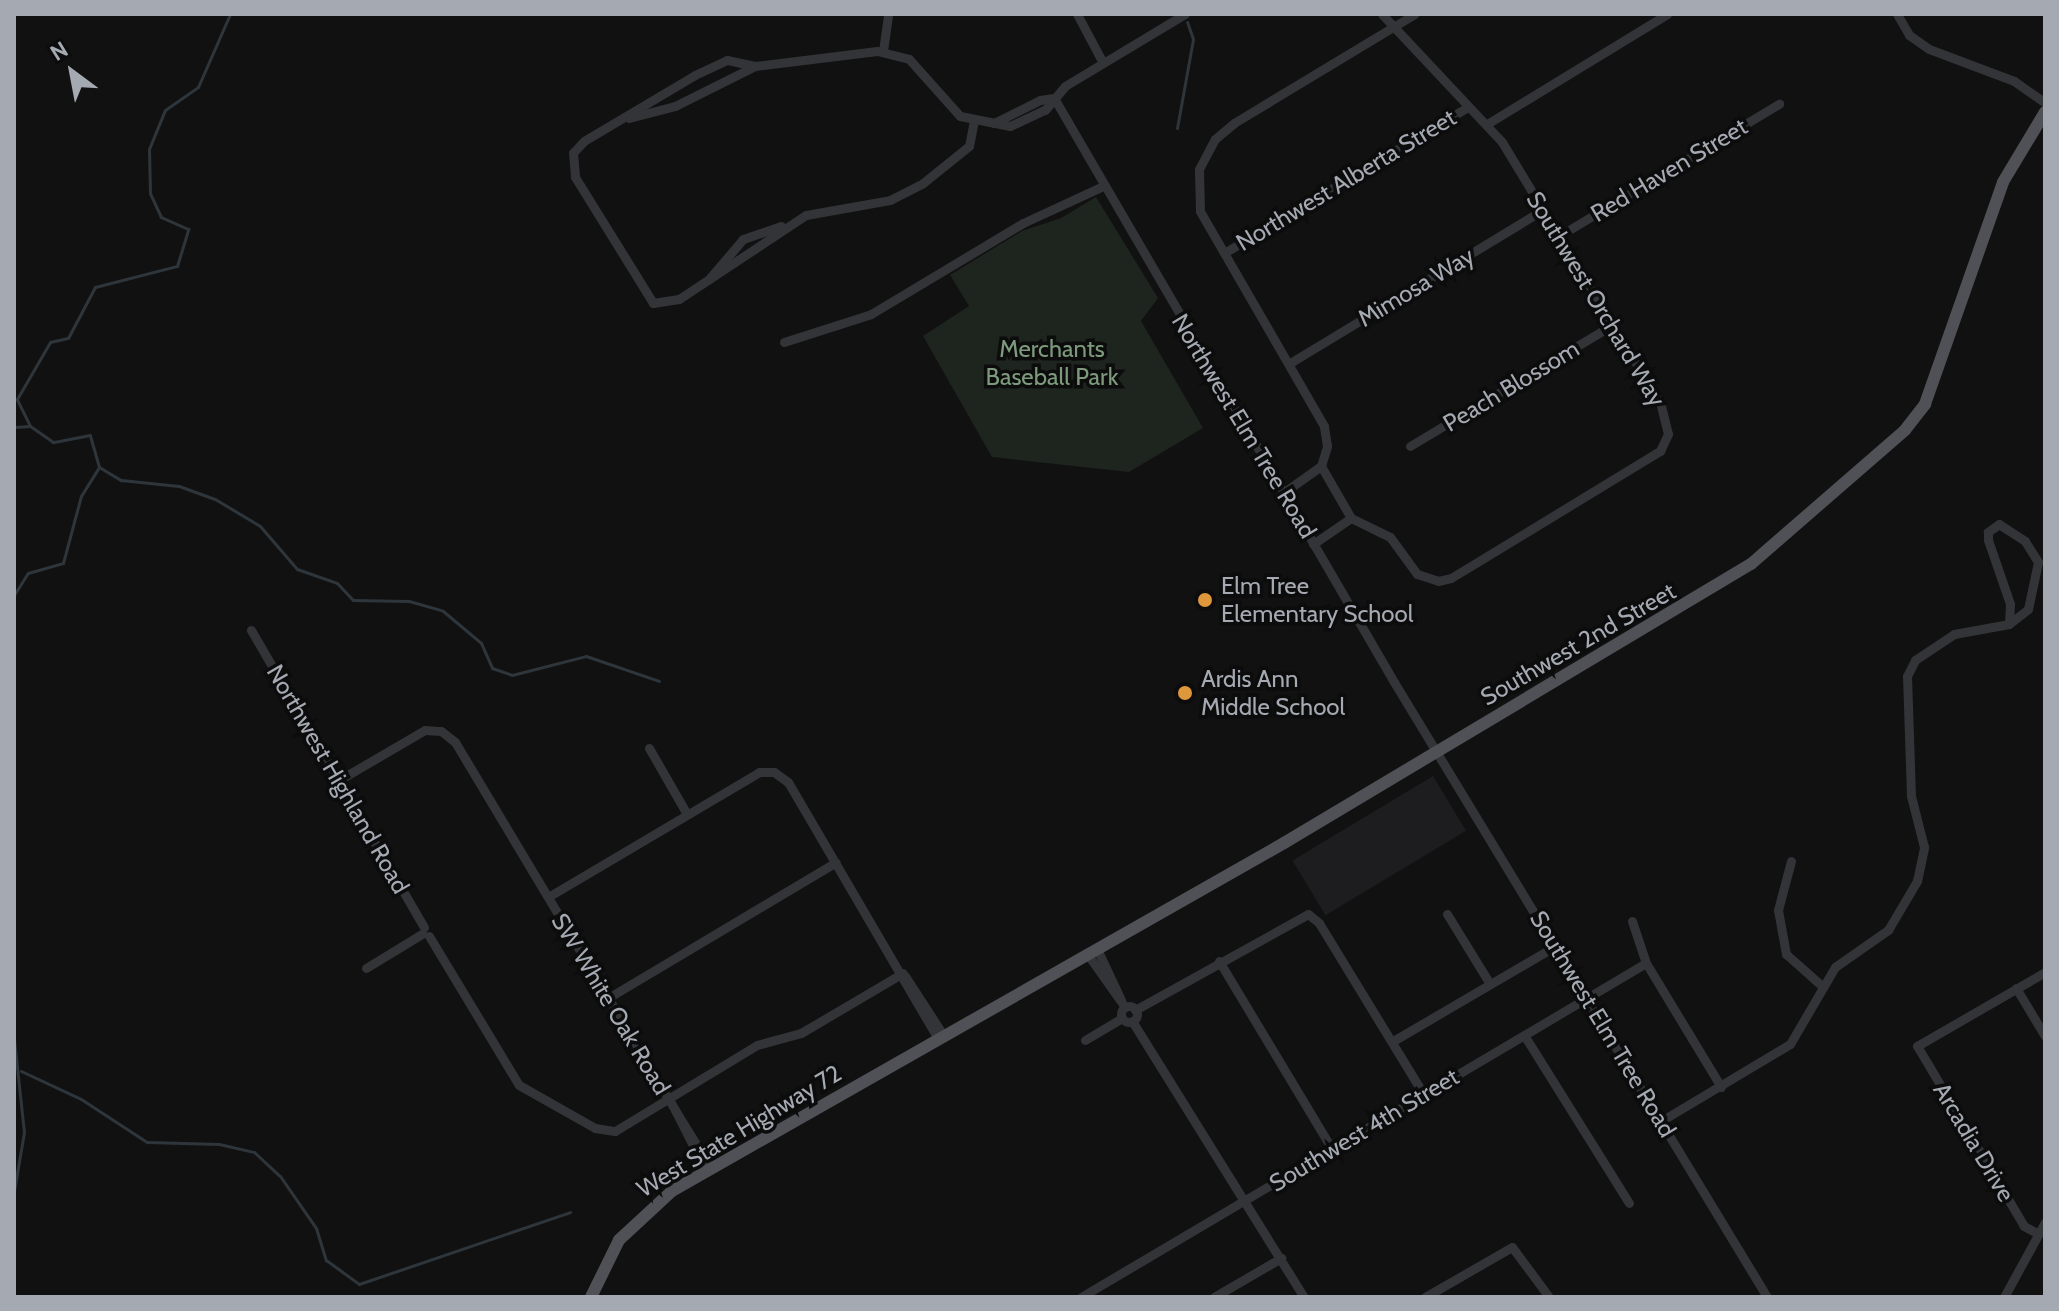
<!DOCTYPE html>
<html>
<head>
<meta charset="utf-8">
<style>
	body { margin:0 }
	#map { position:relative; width:2059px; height:1311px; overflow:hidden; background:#111112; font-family:Cabin,sans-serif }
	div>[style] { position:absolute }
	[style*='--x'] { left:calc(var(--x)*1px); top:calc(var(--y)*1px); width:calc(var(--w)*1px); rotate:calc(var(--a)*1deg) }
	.built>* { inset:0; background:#1d1d1f; transform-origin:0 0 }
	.green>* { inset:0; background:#1e241e }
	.stream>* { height:3px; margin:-1.5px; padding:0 1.5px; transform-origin:1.5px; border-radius:1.5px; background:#2e363b }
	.minor>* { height:9px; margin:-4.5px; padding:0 4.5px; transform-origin:4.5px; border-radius:4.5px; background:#323437 }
	.minor>.ring { margin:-4.5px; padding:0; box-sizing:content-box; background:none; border:9px solid #323437; border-radius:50% }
	.major>* { height:12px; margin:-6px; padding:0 6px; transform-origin:6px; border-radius:6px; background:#4f5156 }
	.dots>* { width:22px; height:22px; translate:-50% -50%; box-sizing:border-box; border:4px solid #0c0c0d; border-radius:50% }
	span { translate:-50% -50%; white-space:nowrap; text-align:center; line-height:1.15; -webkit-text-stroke:7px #0c0c0d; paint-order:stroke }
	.street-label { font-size:24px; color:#a4a9b2 }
	.park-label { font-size:24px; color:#7d9b7c }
	.poi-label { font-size:24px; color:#a4a9b2 }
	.left { translate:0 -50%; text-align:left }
	.frame { position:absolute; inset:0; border:16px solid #a4a9b2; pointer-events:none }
	.north { position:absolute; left:32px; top:32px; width:80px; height:80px; -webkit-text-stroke:6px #0c0c0d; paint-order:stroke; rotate:328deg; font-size:22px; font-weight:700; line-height:32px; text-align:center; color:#a4a9b2 }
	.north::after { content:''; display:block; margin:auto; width:28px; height:36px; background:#a4a9b2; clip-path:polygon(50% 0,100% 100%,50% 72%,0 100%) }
</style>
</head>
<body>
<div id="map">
	<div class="built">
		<i style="left:1433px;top:776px;width:64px;height:164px;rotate:59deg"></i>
	</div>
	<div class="green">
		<i style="clip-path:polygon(1096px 197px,1158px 298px,1141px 321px,1203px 428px,1129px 472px,992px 457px,923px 336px,969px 306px,950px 275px,1022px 231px,1061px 218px)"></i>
	</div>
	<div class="stream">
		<i style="--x:1177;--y:128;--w:90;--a:-79.8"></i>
		<i style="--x:1193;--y:39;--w:18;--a:-109"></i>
		<i style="--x:14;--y:427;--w:16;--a:-4"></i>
		<i style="--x:99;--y:467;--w:26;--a:31"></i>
		<i style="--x:121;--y:480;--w:58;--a:5.9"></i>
		<i style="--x:179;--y:486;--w:38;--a:20"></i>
		<i style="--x:215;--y:499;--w:52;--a:31"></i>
		<i style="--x:260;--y:526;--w:57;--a:49.3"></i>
		<i style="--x:297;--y:569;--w:42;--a:19.3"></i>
		<i style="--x:337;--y:583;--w:23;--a:47"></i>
		<i style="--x:353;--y:600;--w:56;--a:1"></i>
		<i style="--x:409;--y:601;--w:35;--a:16"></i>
		<i style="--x:443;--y:611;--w:50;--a:40.1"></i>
		<i style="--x:481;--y:643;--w:27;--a:66"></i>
		<i style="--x:492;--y:668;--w:21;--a:19"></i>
		<i style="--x:512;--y:675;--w:76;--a:-14.4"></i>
		<i style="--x:586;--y:656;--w:77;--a:18.9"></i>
		<i style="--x:14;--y:595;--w:26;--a:-58"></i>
		<i style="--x:28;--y:573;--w:36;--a:-16"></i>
		<i style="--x:63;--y:563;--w:69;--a:-75"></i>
		<i style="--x:81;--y:496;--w:34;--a:-58"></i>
		<i style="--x:99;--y:467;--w:33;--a:-106"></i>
		<i style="--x:90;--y:435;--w:38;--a:169"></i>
		<i style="--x:53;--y:442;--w:28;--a:-145"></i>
		<i style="--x:30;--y:426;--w:30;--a:-116"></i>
		<i style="--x:17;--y:399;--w:66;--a:-59.9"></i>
		<i style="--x:50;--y:342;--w:18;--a:-13"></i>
		<i style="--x:68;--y:338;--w:58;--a:-62.1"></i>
		<i style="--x:95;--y:287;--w:85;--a:-14.4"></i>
		<i style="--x:177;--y:266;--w:39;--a:-73"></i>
		<i style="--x:188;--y:229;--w:30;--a:-156"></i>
		<i style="--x:161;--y:217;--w:26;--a:-115"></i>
		<i style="--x:150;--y:193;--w:44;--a:-91.3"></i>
		<i style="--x:149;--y:149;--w:42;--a:-67.7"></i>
		<i style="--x:165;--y:110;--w:40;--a:-34.9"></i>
		<i style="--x:198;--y:87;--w:80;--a:-66.3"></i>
		<i style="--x:14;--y:688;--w:18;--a:90"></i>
		<i style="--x:14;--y:1039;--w:94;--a:83.9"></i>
		<i style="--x:24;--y:1132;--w:60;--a:99.6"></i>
		<i style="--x:21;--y:1071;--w:66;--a:25"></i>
		<i style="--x:81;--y:1099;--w:79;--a:33.1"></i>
		<i style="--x:147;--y:1142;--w:72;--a:1.6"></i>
		<i style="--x:219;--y:1144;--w:36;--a:13"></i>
		<i style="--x:254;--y:1152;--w:35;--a:43"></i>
		<i style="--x:280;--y:1176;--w:63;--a:55.3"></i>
		<i style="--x:316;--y:1228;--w:34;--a:73"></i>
		<i style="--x:326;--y:1260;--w:41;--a:36"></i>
		<i style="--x:359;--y:1284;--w:223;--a:-18.8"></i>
	</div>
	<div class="minor">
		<i style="--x:1077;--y:14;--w:55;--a:62"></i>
		<i style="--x:1897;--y:14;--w:24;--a:60"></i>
		<i style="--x:1909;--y:35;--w:24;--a:35"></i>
		<i style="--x:1929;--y:49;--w:91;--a:20.6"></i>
		<i style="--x:2014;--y:81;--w:38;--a:35"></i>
		<i style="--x:883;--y:51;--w:37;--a:-82"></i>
		<i style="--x:755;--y:66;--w:29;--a:-168"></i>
		<i style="--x:727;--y:60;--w:35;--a:155"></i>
		<i style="--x:695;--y:75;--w:129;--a:149.3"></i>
		<i style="--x:584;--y:141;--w:16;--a:133"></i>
		<i style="--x:573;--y:153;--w:24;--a:85"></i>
		<i style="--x:575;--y:177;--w:148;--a:58.2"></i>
		<i style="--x:653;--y:303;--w:26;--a:-9"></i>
		<i style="--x:679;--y:299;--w:152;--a:-33.5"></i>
		<i style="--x:806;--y:215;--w:85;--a:-10.1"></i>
		<i style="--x:890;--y:200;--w:37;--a:-27"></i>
		<i style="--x:923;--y:183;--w:59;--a:-38.8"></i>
		<i style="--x:969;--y:146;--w:25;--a:-79"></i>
		<i style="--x:1054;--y:98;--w:676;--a:59.79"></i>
		<i style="--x:1394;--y:682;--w:719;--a:58.76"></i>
		<i style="--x:629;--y:118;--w:48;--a:-14.6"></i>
		<i style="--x:675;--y:106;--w:89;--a:-26.6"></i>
		<i style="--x:755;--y:66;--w:123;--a:-7"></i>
		<i style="--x:877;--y:51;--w:33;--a:14"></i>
		<i style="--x:909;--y:59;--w:76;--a:48.2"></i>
		<i style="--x:960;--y:116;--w:51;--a:11.3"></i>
		<i style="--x:1010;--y:126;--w:38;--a:-25"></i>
		<i style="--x:1045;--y:110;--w:31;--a:-50"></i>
		<i style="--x:1065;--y:86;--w:140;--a:-31"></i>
		<i style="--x:994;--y:123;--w:51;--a:-26.6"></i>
		<i style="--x:1040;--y:100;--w:14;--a:-8"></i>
		<i style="--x:1487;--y:124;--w:211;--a:-31.4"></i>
		<i style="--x:1559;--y:236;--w:257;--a:-31"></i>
		<i style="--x:1224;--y:253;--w:284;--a:-30.9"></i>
		<i style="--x:709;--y:279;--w:52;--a:-49.6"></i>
		<i style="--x:743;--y:239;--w:40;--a:-18.9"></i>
		<i style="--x:784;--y:342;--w:91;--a:-17.8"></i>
		<i style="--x:871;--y:314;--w:177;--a:-30.9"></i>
		<i style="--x:1023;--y:223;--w:88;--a:-24.8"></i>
		<i style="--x:1290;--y:363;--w:296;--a:-31.2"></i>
		<i style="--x:1410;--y:446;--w:235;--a:-30.9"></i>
		<i style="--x:1321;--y:466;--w:60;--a:60"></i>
		<i style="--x:1283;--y:493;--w:47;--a:-35.4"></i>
		<i style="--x:1321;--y:466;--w:21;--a:-73"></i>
		<i style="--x:1327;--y:446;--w:20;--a:-99"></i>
		<i style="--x:1324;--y:426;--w:248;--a:-120"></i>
		<i style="--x:1200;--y:211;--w:42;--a:-91.4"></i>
		<i style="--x:1199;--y:169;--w:34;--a:-62"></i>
		<i style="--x:1215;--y:139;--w:25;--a:-40"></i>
		<i style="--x:1234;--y:123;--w:211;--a:-31.1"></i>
		<i style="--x:1351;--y:518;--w:43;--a:26"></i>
		<i style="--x:1390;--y:537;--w:46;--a:53.9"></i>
		<i style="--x:1417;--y:574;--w:22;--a:18"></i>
		<i style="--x:1438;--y:581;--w:13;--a:-13"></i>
		<i style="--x:1451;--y:578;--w:245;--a:-31.3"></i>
		<i style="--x:1660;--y:451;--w:19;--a:-65"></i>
		<i style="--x:1668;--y:434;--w:32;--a:-104"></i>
		<i style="--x:1660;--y:403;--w:305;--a:-121.2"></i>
		<i style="--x:1502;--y:142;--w:175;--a:-133.2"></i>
		<i style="--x:1313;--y:544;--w:46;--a:-34.4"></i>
		<i style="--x:251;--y:630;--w:344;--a:59.8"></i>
		<i style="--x:649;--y:748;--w:76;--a:60.1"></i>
		<i style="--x:339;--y:780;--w:99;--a:-30.2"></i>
		<i style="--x:425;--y:730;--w:16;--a:4"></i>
		<i style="--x:441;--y:731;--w:18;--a:38"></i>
		<i style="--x:455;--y:742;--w:429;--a:59.1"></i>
		<i style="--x:1791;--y:861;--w:51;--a:104.9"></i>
		<i style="--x:1778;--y:910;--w:45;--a:79.7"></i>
		<i style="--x:1786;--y:954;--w:48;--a:41.6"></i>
		<i style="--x:548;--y:897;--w:245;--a:-30.6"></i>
		<i style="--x:759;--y:772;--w:15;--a:0"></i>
		<i style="--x:774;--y:772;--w:17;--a:36"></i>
		<i style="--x:788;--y:782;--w:298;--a:59.7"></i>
		<i style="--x:1447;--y:914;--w:82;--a:58.4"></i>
		<i style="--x:1632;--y:921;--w:44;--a:71.6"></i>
		<i style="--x:1646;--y:963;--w:145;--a:58.8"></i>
		<i style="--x:429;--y:936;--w:174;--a:58.9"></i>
		<i style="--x:519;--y:1085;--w:87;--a:29.5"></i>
		<i style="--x:595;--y:1128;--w:20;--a:9"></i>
		<i style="--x:615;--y:1131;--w:166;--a:-31.2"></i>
		<i style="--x:757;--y:1045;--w:46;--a:-15.3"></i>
		<i style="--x:801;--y:1033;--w:118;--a:-30.5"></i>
		<i style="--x:1097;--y:949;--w:56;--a:64.8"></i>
		<i style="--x:1088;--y:955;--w:64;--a:54.6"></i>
		<i style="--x:1219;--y:961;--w:219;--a:59"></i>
		<i style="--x:366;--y:968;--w:66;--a:-31.3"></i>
		<i style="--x:905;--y:976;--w:72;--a:57"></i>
		<i style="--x:2016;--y:988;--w:56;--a:58.9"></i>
		<i style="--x:608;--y:998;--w:265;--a:-30.8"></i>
		<i class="ring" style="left:1121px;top:1006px;width:7px;height:7px"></i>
		<i style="--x:1135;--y:1010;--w:198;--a:-29"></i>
		<i style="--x:1308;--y:914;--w:14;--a:39"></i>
		<i style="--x:1319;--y:923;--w:202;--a:58.6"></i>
		<i style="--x:1132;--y:1021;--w:325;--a:58.1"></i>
		<i style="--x:1524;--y:1035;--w:198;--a:58"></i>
		<i style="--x:1085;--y:1040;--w:43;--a:-30.7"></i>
		<i style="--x:1393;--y:1041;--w:190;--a:-30.3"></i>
		<i style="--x:1661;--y:1121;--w:150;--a:-30.8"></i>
		<i style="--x:1790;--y:1044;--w:89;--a:-59.7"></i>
		<i style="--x:1835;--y:967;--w:65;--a:-34.9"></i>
		<i style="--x:1888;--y:930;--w:57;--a:-59.4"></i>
		<i style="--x:1917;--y:881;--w:35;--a:-78"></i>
		<i style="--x:1924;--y:847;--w:53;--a:-104.3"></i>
		<i style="--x:1911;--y:796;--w:120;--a:-91.9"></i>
		<i style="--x:1907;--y:676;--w:18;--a:-63"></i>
		<i style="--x:1915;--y:660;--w:47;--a:-33.7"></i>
		<i style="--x:1954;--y:634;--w:56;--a:-10.3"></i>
		<i style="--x:2009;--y:624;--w:24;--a:-38"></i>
		<i style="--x:2028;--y:609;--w:48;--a:-78"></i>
		<i style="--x:2038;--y:562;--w:25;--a:-122"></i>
		<i style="--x:2025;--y:541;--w:31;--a:-147"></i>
		<i style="--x:1999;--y:524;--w:14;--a:144"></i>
		<i style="--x:1988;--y:532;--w:8;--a:90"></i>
		<i style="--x:1988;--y:540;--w:68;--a:71"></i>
		<i style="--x:2010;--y:604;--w:20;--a:93"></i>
		<i style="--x:706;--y:1171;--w:68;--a:-116.9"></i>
		<i style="--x:675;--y:1110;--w:68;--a:58.2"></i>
		<i style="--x:2037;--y:1233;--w:15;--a:-152"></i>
		<i style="--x:2024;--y:1226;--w:209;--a:-120.7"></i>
		<i style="--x:1917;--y:1046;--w:148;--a:-30"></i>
		<i style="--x:1081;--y:1297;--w:656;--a:-30.59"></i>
		<i style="--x:1214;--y:1297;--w:78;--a:-30.2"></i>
		<i style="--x:1425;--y:1297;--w:100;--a:-29.9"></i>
		<i style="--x:1512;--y:1247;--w:62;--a:53.5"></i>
		<i style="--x:2004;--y:1297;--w:85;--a:-61.3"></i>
	</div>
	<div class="major">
		<i style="--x:591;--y:1297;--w:64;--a:-63.8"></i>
		<i style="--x:619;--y:1240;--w:72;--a:-42.8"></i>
		<i style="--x:672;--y:1191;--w:704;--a:-29.62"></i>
		<i style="--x:1284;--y:843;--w:544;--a:-30.86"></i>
		<i style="--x:1751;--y:564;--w:204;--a:-41"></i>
		<i style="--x:1905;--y:430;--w:33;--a:-52"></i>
		<i style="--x:1925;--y:404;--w:235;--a:-70.6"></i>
		<i style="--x:2003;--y:182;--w:82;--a:-59"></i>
	</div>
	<div class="dots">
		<i style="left:1205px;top:600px;background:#df973c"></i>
		<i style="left:1185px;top:693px;background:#df973c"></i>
	</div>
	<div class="street-label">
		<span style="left:1669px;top:170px;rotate:-31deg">Red Haven Street</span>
		<span style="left:1346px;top:180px;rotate:-31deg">Northwest Alberta Street</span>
		<span style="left:1416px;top:287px;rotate:-31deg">Mimosa Way</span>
		<span style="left:1596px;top:299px;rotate:59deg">Southwest Orchard Way</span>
		<span style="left:1511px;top:386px;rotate:-31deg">Peach Blossom</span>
		<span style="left:1244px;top:426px;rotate:59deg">Northwest Elm Tree Road</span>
		<span style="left:1578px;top:644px;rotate:-30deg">Southwest 2nd Street</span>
		<span style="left:338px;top:779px;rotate:60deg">Northwest Highland Road</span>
		<span style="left:611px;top:1004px;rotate:59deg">SW White Oak Road</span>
		<span style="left:1603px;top:1024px;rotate:59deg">Southwest Elm Tree Road</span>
		<span style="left:1364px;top:1130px;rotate:-31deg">Southwest 4th Street</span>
		<span style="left:739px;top:1131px;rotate:-31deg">West State Highway 72</span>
		<span style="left:1974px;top:1142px;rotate:59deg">Arcadia Drive</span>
	</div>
	<div class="park-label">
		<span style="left:1052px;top:363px">Merchants<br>Baseball Park</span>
	</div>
	<div class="poi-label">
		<span class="left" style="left:1221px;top:600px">Elm Tree<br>Elementary School</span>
		<span class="left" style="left:1201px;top:693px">Ardis Ann<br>Middle School</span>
	</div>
	<div class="frame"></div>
	<div class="north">N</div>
</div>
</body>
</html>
